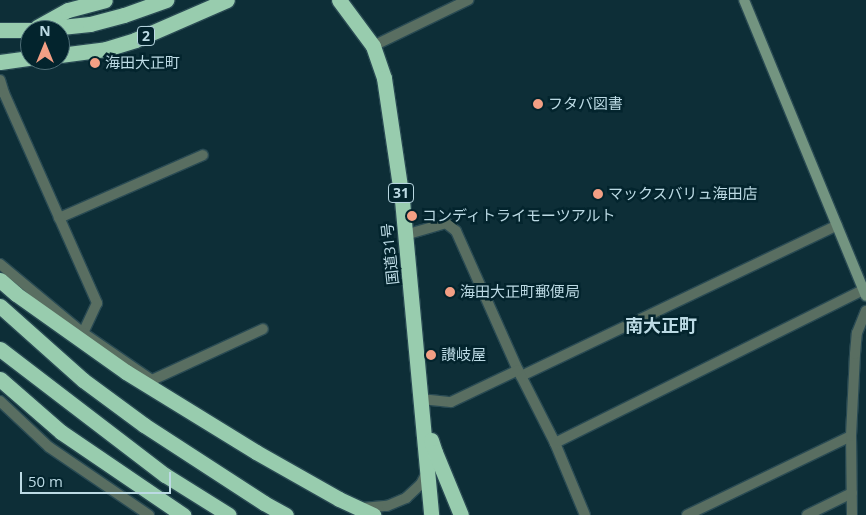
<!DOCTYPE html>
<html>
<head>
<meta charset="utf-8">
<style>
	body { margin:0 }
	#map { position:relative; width:866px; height:515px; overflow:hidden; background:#0d2e37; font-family:"Open Sans","Noto Sans JP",sans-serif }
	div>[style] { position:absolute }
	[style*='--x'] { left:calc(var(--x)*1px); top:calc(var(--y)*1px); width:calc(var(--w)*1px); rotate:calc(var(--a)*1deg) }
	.roads { filter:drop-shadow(1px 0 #294a53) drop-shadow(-1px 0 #294a53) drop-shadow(0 1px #294a53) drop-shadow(0 -1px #294a53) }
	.lane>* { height:10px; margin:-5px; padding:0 5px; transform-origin:5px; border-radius:5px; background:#596e61 }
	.street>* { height:10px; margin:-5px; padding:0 5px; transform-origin:5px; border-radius:5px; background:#596e61 }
	.secondary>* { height:10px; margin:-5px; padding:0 5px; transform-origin:5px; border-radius:5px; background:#739480 }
	.highway>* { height:15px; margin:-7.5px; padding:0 7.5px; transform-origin:7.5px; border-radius:7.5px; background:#98ccae }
	.dots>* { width:14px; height:14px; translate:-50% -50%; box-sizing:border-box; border:2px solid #03242d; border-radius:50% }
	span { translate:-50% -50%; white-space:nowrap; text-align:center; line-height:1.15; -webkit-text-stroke:5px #03242d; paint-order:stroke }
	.shield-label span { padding:1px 4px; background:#03242d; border:1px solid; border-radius:4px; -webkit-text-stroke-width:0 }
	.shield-label { font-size:14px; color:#bcdae4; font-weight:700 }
	.poi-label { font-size:15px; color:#bcdae4 }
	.left { translate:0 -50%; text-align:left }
	.street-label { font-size:15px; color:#bcdae4 }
	.quarter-label { font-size:18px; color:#bcdae4; font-weight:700 }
	.north { position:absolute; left:20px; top:20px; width:50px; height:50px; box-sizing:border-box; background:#03242d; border:1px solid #4d6d76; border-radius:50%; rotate:0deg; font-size:14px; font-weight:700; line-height:20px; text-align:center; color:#bcdae4 }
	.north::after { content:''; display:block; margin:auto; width:18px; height:22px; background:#f39f84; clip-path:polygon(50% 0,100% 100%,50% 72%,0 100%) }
	.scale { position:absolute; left:20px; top:472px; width:151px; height:22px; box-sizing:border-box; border:2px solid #bcdae4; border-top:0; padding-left:6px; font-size:15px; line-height:18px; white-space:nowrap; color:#bcdae4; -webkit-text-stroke:4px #03242d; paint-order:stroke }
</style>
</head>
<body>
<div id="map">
	<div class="roads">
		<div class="lane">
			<i style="--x:59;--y:218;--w:157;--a:-23.6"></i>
			<i style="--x:521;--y:376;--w:350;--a:-25.5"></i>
			<i style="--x:152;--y:380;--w:122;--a:-24.7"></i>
			<i style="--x:687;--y:515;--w:182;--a:-25.7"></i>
			<i style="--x:807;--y:515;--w:50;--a:-26.1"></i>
			<i style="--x:852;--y:515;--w:79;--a:-90.7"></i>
			<i style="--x:851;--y:436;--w:82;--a:-87.2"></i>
			<i style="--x:855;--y:354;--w:21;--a:-85"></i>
			<i style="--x:857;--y:333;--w:24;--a:-68"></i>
		</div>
		<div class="street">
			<i style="--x:373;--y:46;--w:106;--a:-25.8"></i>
			<i style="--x:0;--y:80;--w:14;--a:73"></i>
			<i style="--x:4;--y:93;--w:230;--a:66.1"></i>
			<i style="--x:97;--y:303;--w:33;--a:115"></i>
			<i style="--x:405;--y:235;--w:43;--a:-16.3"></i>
			<i style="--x:446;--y:223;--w:13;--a:39"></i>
			<i style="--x:456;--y:231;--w:152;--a:66"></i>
			<i style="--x:518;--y:370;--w:82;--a:63.1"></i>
			<i style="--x:555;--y:443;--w:78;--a:67.4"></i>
			<i style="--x:0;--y:264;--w:108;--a:39.7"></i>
			<i style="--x:83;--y:333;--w:83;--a:34.3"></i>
			<i style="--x:421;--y:399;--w:30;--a:6"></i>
			<i style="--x:451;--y:402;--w:74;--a:-25.5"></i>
			<i style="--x:0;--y:401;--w:67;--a:43.2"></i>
			<i style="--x:49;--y:447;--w:121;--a:34.2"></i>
			<i style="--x:555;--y:443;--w:344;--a:-26.4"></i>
			<i style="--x:362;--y:508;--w:25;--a:-5"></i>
			<i style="--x:387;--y:506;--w:21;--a:-23"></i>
			<i style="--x:406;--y:498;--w:21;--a:-43"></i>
			<i style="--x:421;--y:484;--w:13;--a:-63"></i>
		</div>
		<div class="secondary">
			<i style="--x:744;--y:0;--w:320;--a:67.6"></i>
		</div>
		<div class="highway">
			<i style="--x:339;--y:0;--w:57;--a:53.5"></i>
			<i style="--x:373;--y:46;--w:34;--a:71"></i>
			<i style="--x:384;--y:78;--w:123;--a:81.6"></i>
			<i style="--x:402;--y:200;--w:316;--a:84.7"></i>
			<i style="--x:37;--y:27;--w:35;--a:-29"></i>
			<i style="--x:68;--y:10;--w:38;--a:-15"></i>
			<i style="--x:0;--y:30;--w:30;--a:0"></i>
			<i style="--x:33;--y:30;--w:57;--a:-6"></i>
			<i style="--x:90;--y:24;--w:35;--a:-15"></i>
			<i style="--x:124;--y:15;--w:45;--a:-19.7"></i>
			<i style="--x:60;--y:55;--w:46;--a:-7.4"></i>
			<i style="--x:106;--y:49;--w:30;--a:-17"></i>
			<i style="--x:135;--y:40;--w:100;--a:-23.5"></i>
			<i style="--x:0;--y:62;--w:30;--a:-8"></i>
			<i style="--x:0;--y:280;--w:21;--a:41"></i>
			<i style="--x:16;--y:294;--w:135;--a:35.3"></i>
			<i style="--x:126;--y:372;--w:153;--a:31.6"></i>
			<i style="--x:256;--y:452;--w:95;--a:29.5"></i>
			<i style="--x:339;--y:499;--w:38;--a:25"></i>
			<i style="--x:0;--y:306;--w:111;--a:41.7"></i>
			<i style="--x:83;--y:380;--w:76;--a:36.4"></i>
			<i style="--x:144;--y:425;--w:143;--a:33"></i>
			<i style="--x:264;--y:503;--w:25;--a:29"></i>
			<i style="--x:0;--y:349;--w:208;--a:37.4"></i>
			<i style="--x:165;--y:475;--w:75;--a:32"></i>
			<i style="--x:0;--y:379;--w:81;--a:41"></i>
			<i style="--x:61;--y:432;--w:148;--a:34.2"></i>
			<i style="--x:431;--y:440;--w:13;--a:72"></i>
			<i style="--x:435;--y:452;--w:68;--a:67.6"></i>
		</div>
	</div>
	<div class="dots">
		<i style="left:95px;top:63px;background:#f39f84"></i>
		<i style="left:538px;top:104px;background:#f39f84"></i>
		<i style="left:598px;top:194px;background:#f39f84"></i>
		<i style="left:412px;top:216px;background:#f39f84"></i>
		<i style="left:450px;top:292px;background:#f39f84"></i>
		<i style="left:431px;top:355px;background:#f39f84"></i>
	</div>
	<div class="shield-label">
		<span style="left:146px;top:36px">2</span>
		<span style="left:401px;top:193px">31</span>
	</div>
	<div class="poi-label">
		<span class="left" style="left:105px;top:63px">海田大正町</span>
		<span class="left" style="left:548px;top:104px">フタバ図書</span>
		<span class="left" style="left:608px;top:194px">マックスバリュ海田店</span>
		<span class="left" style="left:422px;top:216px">コンディトライモーツアルト</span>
		<span class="left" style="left:460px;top:292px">海田大正町郵便局</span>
		<span class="left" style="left:441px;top:355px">讃岐屋</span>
	</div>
	<div class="street-label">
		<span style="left:390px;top:254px;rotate:-96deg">国道31号</span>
	</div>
	<div class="quarter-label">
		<span style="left:661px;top:325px">南大正町</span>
	</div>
	<div class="north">N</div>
	<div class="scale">50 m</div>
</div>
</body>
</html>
